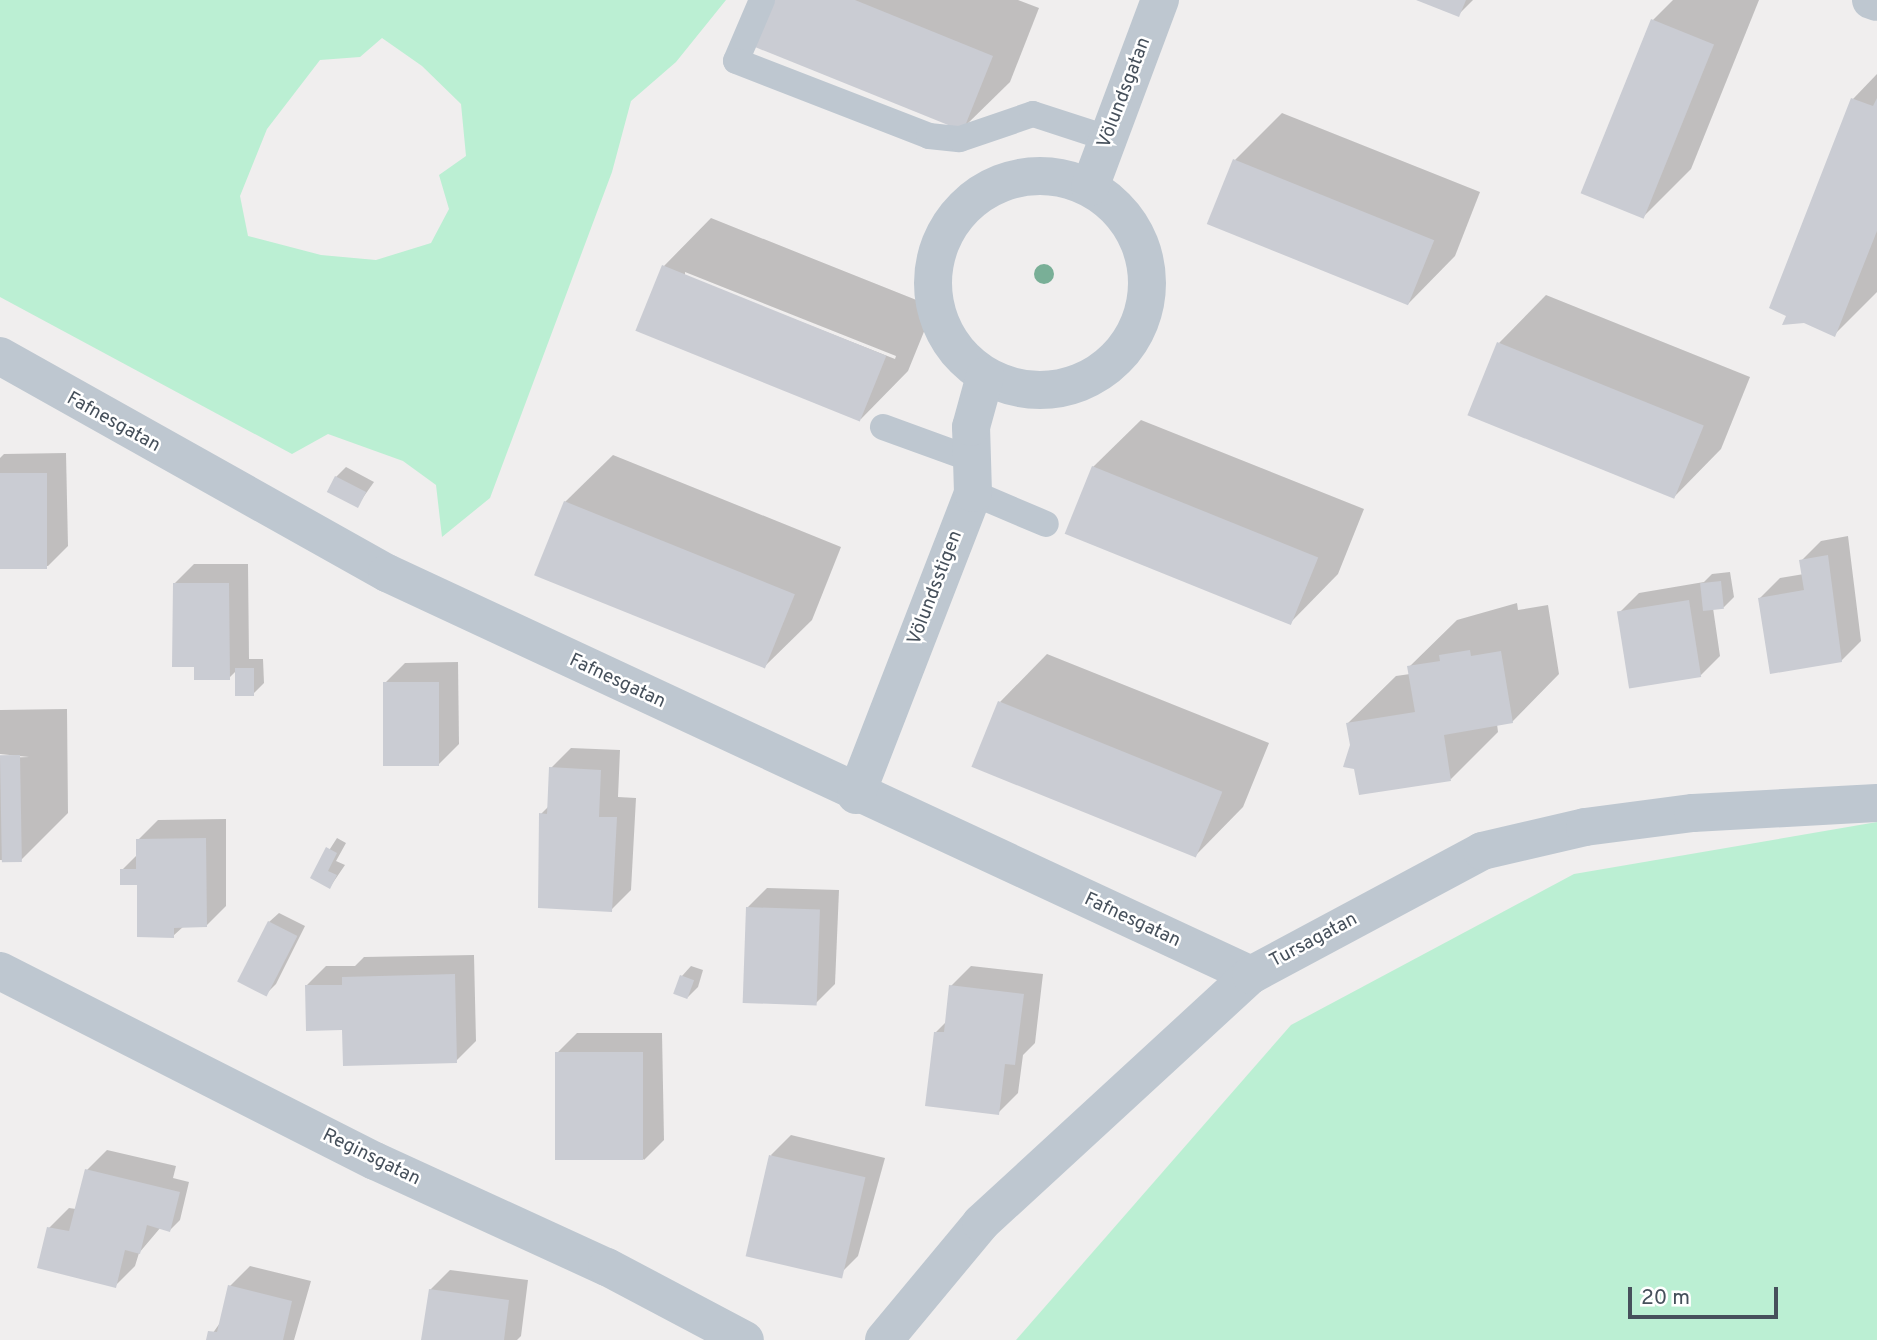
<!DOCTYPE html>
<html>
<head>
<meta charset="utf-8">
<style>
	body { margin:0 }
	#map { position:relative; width:1877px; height:1340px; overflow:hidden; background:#f0eeee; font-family:Overpass,sans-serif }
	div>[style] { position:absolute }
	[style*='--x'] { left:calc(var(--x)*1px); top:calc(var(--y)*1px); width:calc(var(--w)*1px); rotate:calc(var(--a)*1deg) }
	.green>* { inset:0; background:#bbefd3 }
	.shadow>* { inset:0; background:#0003 }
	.building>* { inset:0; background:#caccd3; transform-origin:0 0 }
	.service>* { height:26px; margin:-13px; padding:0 13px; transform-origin:13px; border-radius:13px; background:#bec7d0 }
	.minor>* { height:38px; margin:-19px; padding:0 19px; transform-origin:19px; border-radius:19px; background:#bec7d0 }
	.minor>.ring { margin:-19px; padding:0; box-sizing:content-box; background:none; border:38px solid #bec7d0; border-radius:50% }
	.trees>* { width:20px; height:20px; margin:-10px; border-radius:50%; background:#79af97 }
	span { translate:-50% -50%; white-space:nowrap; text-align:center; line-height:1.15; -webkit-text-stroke:5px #fff; paint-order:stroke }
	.street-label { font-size:19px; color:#46505b }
	.scale { position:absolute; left:1628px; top:1287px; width:150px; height:32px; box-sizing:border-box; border:4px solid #46505b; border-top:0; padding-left:9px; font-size:21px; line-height:24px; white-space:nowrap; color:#46505b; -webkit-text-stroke:5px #fff; paint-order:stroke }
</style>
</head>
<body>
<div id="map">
	<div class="green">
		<i style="clip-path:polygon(evenodd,0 0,726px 0,676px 62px,631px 101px,612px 172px,490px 498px,442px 537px,436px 485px,403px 461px,328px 434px,292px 454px,0 297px,0 0,382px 38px,422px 66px,461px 104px,466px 156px,439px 175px,449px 209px,431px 243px,376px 260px,321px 255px,248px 236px,240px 196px,267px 129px,320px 60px,360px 57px,382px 38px)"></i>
		<i style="clip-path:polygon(1877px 822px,1877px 1340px,1016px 1340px,1291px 1025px,1574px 874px)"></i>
	</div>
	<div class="shadow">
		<i style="clip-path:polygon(776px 0,1018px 0,1039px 8px,1010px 82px,962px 129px)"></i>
		<i style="clip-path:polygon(1420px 0,1473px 0,1458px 15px)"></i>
		<i style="clip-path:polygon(1673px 0,1759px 0,1691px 169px,1644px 216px,1653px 20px)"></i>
		<i style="clip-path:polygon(1877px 74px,1877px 292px,1834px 335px,1853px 99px)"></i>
		<i style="clip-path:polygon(1282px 113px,1480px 192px,1455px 256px,1408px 304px,1235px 160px)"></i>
		<i style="clip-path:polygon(evenodd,711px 218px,934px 307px,908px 371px,861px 419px,638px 330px,664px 266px,711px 218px,685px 272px,896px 356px,895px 359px,685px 276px,685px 272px)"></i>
		<i style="clip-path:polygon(1546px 295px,1750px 377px,1721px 449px,1674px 497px,1499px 343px)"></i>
		<i style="clip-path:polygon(1141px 420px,1364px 509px,1338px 574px,1291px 622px,1093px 467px)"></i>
		<i style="clip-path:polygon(66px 453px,68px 546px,48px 566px,0 568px,0 458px,4px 454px)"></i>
		<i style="clip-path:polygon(613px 455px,841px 547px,812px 620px,764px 667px,565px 502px)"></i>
		<i style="clip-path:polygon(346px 467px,374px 482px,357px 506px,336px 477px)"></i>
		<i style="clip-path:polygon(1848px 536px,1861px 641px,1841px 661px,1760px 598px,1780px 578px,1804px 574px,1801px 561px,1821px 541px)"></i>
		<i style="clip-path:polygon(194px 564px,248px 564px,249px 659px,263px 659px,264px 683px,254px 693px,236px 671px,229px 678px,196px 666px,174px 584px)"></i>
		<i style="clip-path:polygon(1730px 572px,1734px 597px,1724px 607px,1713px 608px,1720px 656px,1700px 676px,1619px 613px,1639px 593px,1704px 582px,1712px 574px)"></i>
		<i style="clip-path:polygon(1517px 603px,1518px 610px,1548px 605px,1559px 674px,1512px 722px,1497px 724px,1498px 732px,1451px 779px,1351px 745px,1348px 723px,1396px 676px,1410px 674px,1409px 667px,1457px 620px)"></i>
		<i style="clip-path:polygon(1047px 654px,1269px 743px,1243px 807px,1196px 855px,1000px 702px)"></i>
		<i style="clip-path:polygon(458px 662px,459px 744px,439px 764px,385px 683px,405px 663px)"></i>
		<i style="clip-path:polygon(67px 709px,68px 813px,21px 860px,0 860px,0 758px,29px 757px,0 754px,0 710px)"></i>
		<i style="clip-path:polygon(571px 748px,620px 750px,618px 797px,636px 798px,631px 890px,611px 910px,541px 814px,549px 806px,551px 768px)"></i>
		<i style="clip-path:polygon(226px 819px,226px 906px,206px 926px,184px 926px,173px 936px,138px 884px,122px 870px,138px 854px,138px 840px,158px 820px)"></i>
		<i style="clip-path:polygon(337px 838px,346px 843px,336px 861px,345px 865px,330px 887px,312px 877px)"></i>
		<i style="clip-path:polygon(767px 888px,839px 890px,835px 984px,815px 1004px,747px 908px)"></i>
		<i style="clip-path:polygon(279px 913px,305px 926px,276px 984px,266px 994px,269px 922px)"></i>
		<i style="clip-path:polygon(474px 955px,476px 1041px,456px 1061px,344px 1029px,306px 986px,326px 966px,355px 966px,364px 957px)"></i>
		<i style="clip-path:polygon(691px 966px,703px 970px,698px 987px,688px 997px,682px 976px)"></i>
		<i style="clip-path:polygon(971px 966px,1043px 974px,1035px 1043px,1023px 1055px,1018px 1093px,998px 1113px,935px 1033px,947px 1021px,951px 986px)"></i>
		<i style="clip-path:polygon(577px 1033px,662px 1033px,664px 1140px,644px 1160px,557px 1053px)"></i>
		<i style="clip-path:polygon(791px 1135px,885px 1158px,858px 1256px,838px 1276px,771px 1155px)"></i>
		<i style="clip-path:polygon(107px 1150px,176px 1166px,173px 1178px,189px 1182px,180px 1220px,170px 1230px,161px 1227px,139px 1253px,135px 1266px,115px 1286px,49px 1228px,69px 1208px,76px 1209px,87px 1170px)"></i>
		<i style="clip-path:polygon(250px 1266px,311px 1281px,294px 1340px,208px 1340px,222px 1320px,230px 1286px)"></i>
		<i style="clip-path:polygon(450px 1270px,528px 1280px,521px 1336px,517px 1340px,423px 1340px,430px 1290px)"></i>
	</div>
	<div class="building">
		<i style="clip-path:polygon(774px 0,855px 0,993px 56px,963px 131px,755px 47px)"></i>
		<i style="clip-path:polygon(1416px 0,1466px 0,1459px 17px)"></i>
		<i style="left:1651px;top:19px;width:68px;height:188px;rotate:22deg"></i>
		<i style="clip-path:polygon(1851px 98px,1873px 106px,1877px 98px,1877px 231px,1835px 337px,1804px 323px,1782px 325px,1786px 316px,1769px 308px)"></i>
		<i style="left:1233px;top:159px;width:217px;height:70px;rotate:22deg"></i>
		<i style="left:662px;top:265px;width:242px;height:71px;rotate:22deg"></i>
		<i style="left:1497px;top:342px;width:223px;height:79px;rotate:22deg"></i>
		<i style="left:1092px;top:466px;width:244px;height:73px;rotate:22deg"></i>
		<i style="left:0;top:473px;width:47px;height:96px"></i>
		<i style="left:335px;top:476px;width:35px;height:18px;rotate:27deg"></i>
		<i style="left:564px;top:501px;width:249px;height:80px;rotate:22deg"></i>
		<i style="clip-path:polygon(1828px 555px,1842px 662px,1770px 674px,1758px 598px,1804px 590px,1799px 560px)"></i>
		<i style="left:1721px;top:581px;width:28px;height:21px;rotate:84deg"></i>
		<i style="clip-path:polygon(173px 583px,229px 583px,230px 680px,194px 680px,194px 667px,172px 667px)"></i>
		<i style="left:1689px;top:600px;width:78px;height:73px;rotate:81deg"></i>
		<i style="clip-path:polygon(1470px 650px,1471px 656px,1501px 651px,1513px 723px,1444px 735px,1451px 781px,1359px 795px,1354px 769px,1343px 767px,1350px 745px,1346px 723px,1415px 712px,1407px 666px,1440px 661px,1439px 655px)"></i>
		<i style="left:235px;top:668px;width:19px;height:28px"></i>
		<i style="left:383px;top:682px;width:56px;height:84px"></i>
		<i style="left:998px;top:701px;width:242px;height:71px;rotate:22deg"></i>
		<i style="left:20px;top:755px;width:107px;height:20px;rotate:89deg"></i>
		<i style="clip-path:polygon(549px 767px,601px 770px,599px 817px,617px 817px,612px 912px,538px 908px,539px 813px,547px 814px)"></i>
		<i style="clip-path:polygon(206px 838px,207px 927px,174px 928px,174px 938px,137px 937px,137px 885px,120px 885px,120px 869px,136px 869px,136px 839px)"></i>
		<i style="clip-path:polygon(326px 847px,337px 853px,328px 871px,337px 875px,330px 889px,310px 878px)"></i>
		<i style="left:746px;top:907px;width:74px;height:96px;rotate:2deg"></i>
		<i style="left:268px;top:921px;width:33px;height:68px;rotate:27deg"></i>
		<i style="clip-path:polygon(455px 974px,457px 1063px,343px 1066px,342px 1030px,306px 1031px,305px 985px,342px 985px,342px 977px)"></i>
		<i style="left:680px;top:975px;width:15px;height:20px;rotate:20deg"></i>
		<i style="clip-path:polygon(949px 985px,1024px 994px,1015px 1065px,1005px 1064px,999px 1115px,925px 1106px,934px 1032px,944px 1032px)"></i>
		<i style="left:555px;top:1052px;width:88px;height:108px"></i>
		<i style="left:769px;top:1155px;width:99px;height:104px;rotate:13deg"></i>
		<i style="clip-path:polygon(85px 1169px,180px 1192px,170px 1232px,147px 1225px,140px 1254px,125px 1250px,116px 1288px,37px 1268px,47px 1227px,69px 1231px)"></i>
		<i style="clip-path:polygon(228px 1285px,292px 1301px,283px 1340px,206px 1340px,208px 1331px,217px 1332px)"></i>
		<i style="clip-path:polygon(429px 1289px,509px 1300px,504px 1340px,421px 1340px)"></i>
	</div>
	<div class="service">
		<i style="--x:762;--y:0;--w:66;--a:113.1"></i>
		<i style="--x:736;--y:61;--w:207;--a:21.2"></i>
		<i style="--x:929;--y:136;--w:31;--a:6"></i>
		<i style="--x:960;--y:139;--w:77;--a:-18.9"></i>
		<i style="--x:1033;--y:114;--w:78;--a:18"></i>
		<i style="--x:883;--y:427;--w:94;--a:20"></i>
		<i style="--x:973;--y:493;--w:79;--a:23"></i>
	</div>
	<div class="minor">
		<i style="--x:1871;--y:0;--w:6;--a:18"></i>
		<i class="ring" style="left:933px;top:176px;width:176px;height:176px"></i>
		<i style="--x:1090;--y:187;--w:200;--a:-69.5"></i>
		<i style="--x:0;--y:356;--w:444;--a:29.3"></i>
		<i style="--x:387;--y:573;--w:953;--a:24.95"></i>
		<i style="--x:856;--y:795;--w:324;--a:-68.8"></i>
		<i style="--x:973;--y:493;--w:66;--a:-91.7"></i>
		<i style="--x:971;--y:427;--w:53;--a:-74.6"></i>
		<i style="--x:0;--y:971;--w:420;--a:26.9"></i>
		<i style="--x:375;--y:1161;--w:255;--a:24.6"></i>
		<i style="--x:607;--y:1267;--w:156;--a:27.9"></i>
		<i style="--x:884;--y:1340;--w:152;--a:-50.3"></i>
		<i style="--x:981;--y:1223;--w:367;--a:-42.6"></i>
		<i style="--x:1251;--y:975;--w:262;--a:-28.2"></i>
		<i style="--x:1482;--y:851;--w:106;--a:-13.1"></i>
		<i style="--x:1585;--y:827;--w:109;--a:-7.4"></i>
		<i style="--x:1693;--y:813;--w:184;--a:-3.1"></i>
	</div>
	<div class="trees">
		<i style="left:1044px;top:274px"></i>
	</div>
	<div class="street-label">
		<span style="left:1125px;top:93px;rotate:-69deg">Völundsgatan</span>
		<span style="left:113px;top:423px;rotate:29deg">Fafnesgatan</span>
		<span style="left:936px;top:588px;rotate:-69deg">Völundsstigen</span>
		<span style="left:617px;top:682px;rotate:25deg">Fafnesgatan</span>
		<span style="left:1132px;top:921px;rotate:25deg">Fafnesgatan</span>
		<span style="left:1314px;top:941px;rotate:-28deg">Tursagatan</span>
		<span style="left:371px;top:1158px;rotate:26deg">Reginsgatan</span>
	</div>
	<div class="scale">20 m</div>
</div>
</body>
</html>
